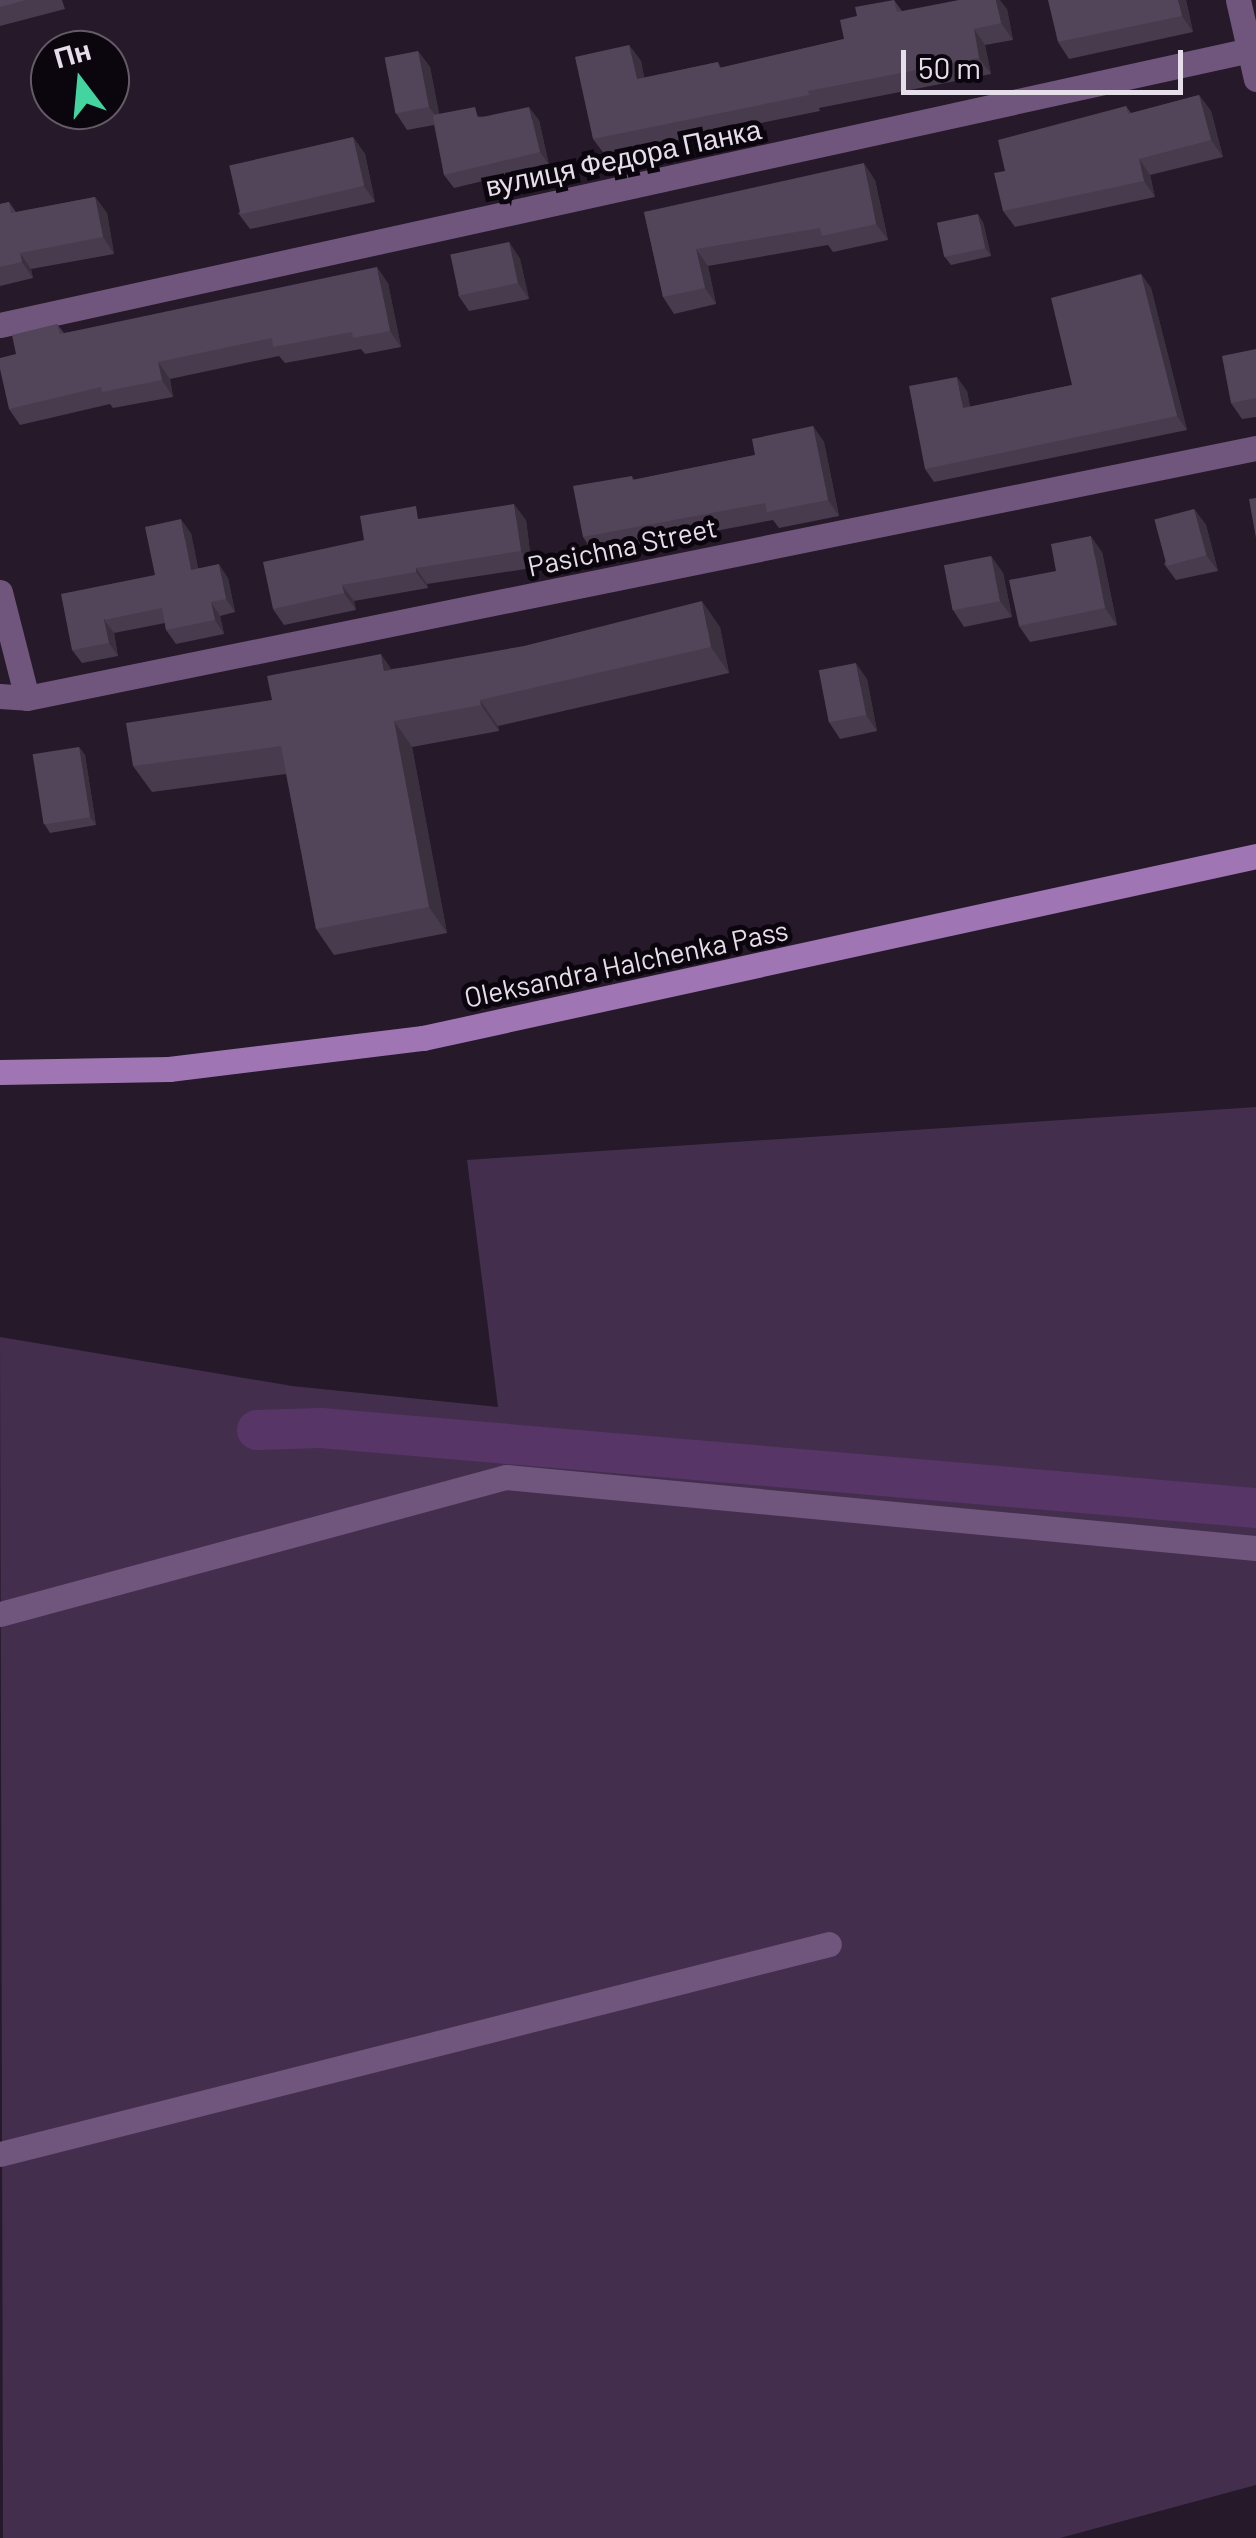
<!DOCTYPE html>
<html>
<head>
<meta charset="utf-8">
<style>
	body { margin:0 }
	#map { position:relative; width:1256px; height:2538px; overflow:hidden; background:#25192a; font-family:Barlow,sans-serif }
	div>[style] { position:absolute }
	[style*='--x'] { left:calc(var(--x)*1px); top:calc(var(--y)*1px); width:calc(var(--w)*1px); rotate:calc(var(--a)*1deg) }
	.green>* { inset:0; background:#442e4e }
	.canal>* { height:40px; margin:-20px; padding:0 20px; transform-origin:20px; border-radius:20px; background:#583567 }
	.minor>* { height:25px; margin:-12.5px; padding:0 12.5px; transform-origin:12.5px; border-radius:12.5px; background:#70567c }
	.secondary>* { height:25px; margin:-12.5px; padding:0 12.5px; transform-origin:12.5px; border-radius:12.5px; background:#9f75b3 }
	.wall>* { inset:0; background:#473b4d }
	.shaded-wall>* { inset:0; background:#3a303e }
	.building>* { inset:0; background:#534559; transform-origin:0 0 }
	span { translate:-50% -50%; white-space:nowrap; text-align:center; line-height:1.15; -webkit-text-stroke:10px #0b060d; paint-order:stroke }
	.street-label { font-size:28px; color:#e6deea }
	.north { position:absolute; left:30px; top:30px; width:100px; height:100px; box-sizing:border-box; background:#0b060d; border:2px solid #635c65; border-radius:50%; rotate:344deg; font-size:28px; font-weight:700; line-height:40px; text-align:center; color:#e6deea }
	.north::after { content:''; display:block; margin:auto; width:35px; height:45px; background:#43d4a0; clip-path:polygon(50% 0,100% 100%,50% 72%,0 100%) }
	.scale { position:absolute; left:901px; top:50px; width:282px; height:45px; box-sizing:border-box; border:5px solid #e6deea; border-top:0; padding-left:12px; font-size:30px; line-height:35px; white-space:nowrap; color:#e6deea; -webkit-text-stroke:8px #0b060d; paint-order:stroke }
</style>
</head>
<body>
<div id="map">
	<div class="green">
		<i style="clip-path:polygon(1256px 1107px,1256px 2485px,1060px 2538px,3px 2538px,0 1337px,292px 1386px,498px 1407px,467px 1160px)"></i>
	</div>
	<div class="canal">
		<i style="--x:257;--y:1430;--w:64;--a:-1.8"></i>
		<i style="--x:321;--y:1428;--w:938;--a:4.89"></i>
	</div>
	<div class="minor">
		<i style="--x:1238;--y:0;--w:81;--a:77.2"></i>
		<i style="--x:0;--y:325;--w:1280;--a:-12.41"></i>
		<i style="--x:1250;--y:50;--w:9;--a:-49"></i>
		<i style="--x:0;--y:592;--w:109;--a:75.7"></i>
		<i style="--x:0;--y:696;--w:27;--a:4"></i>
		<i style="--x:27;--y:698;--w:1254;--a:-11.5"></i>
		<i style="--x:0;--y:1614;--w:524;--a:-15.15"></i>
		<i style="--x:506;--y:1477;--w:753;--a:5.41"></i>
		<i style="--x:0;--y:2154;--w:855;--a:-14.21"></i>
	</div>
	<div class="secondary">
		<i style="--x:0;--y:1072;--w:169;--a:-1"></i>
		<i style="--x:169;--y:1069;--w:256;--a:-7"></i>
		<i style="--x:423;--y:1038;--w:853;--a:-12.32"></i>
	</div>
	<div class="wall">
		<i style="clip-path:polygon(0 0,62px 0,65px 9px,0 26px)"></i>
		<i style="clip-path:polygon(894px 0,902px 11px,1007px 9px,1013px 40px,985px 45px,991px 74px,819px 108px,820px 111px,605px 155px,593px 139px,629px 45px,641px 61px,644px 78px,718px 62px,721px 68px,844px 39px,857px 16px)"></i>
		<i style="clip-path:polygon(1186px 0,1193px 32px,1069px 59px,1058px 42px)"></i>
		<i style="clip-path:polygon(418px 51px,430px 67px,439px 114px,539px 120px,549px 165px,454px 188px,444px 175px,434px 125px,407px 130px,396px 113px)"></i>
		<i style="clip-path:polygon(1199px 95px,1211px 111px,1223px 157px,1150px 175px,1155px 197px,1015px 227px,1003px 211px,1005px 171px,1126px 106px,1131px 113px)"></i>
		<i style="clip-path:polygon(353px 137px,365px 154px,375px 202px,250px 229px,238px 213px)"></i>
		<i style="clip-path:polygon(875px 180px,888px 240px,833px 252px,828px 245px,708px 266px,716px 304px,674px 314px,663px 297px,644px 212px)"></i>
		<i style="clip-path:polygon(95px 197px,107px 213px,114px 254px,31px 269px,33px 278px,0 286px,0 204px,9px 202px,16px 212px)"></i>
		<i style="clip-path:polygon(983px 222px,991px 256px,951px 265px,945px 257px)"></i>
		<i style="clip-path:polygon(509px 242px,520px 259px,529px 299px,469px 311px,458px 295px)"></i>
		<i style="clip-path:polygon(1141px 274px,1151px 288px,1187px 430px,934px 482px,925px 469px,967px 391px,970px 407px,1072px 385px)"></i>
		<i style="clip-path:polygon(388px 283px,401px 347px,365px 354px,361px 349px,285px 363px,279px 356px,170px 379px,173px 397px,113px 408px,110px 404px,20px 425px,9px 409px,16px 354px,57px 324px,64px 333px)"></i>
		<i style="clip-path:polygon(1256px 349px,1256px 417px,1242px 419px,1231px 403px)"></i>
		<i style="clip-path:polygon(813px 426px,824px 442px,839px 516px,779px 528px,773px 520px,594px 554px,583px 537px,632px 476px,634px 480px,755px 455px)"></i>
		<i style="clip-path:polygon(1194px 509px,1206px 525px,1218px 571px,1176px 580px,1164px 564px)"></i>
		<i style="clip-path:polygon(425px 518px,526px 520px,532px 568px,427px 584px,428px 588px,354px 601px,356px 610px,284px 625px,273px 609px,364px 540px)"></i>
		<i style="clip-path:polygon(191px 533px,198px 568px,228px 578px,235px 612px,220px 616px,224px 634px,176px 644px,166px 630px,165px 623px,114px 633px,118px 656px,82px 663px,72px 650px,155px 575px)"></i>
		<i style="clip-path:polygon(1102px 552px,1117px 625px,1030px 642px,1019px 626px,1056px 571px)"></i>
		<i style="clip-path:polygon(991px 556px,1003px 573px,1012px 617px,964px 627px,953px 610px)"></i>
		<i style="clip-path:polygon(720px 627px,729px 673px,498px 726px,499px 731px,412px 747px,447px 933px,334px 955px,316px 929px,286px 774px,152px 792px,133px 766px,272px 700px,391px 669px)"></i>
		<i style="clip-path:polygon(867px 679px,877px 731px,840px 739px,829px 722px)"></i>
		<i style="clip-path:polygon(79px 747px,85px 755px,96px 825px,50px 833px,45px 825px)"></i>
	</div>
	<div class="shaded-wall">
		<i style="clip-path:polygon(996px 0,1000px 0,1007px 9px,1013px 40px,1001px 23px)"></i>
		<i style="clip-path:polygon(1178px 0,1186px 0,1193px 32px,1182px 16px)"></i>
		<i style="clip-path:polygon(974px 29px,985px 45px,991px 74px,979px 58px)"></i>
		<i style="clip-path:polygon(629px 45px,641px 61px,648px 96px,637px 79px)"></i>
		<i style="clip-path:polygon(418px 51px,430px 67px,441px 123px,429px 107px)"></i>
		<i style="clip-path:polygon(1199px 95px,1211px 111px,1223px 157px,1211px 140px)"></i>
		<i style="clip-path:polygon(529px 107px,539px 120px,549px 165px,540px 152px)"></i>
		<i style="clip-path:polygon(353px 137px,365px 154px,375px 202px,364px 186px)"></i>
		<i style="clip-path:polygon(1139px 159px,1150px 175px,1155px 197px,1144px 181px)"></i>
		<i style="clip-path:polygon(864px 163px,875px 180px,888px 240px,876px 224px)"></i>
		<i style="clip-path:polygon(95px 197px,107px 213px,114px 254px,103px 237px)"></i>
		<i style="clip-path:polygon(978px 214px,983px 222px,991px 256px,985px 248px)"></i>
		<i style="clip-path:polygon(509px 242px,520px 259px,529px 299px,518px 283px)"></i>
		<i style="clip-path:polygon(696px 249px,708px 266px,716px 304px,705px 288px)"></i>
		<i style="clip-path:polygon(20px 253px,31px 269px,33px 278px,22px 262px)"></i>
		<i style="clip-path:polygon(377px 267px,388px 283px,401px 347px,390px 331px)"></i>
		<i style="clip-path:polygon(1141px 274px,1151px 288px,1187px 430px,1177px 416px)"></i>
		<i style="clip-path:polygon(158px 362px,170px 379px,173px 397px,162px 380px)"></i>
		<i style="clip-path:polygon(957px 377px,967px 391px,973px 422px,963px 408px)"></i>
		<i style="clip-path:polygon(813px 426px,824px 442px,839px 516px,828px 500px)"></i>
		<i style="clip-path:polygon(514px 504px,526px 520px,532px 568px,521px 551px)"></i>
		<i style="clip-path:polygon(1194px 509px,1206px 525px,1218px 571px,1206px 555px)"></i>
		<i style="clip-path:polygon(181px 519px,191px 533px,201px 583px,191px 570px)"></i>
		<i style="clip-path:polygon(1091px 536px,1102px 552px,1117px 625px,1105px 608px)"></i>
		<i style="clip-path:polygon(991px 556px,1003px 573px,1012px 617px,1000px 601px)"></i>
		<i style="clip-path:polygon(219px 564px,228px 578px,235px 612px,226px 599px)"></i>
		<i style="clip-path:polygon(416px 568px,427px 584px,428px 588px,416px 572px)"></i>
		<i style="clip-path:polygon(342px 585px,354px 601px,356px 610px,344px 593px)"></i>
		<i style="clip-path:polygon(702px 601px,720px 627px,729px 673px,711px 647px)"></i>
		<i style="clip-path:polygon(211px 602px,220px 616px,224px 634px,215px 620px)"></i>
		<i style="clip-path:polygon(104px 620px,114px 633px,118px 656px,109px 643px)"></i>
		<i style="clip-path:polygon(381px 654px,399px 680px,384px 671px)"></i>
		<i style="clip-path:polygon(856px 663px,867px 679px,877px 731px,866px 715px)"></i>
		<i style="clip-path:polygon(480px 700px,498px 726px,499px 731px,481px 705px)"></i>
		<i style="clip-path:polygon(394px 721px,412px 747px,447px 933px,429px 907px)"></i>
		<i style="clip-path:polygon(79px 747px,85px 755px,96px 825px,90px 817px)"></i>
	</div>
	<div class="building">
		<i style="clip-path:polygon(0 0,26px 0,0 7px)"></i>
		<i style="clip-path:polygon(894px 0,897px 12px,959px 0,996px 0,1001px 23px,974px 29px,979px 58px,808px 91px,809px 95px,593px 139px,575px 57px,629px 45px,637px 79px,718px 62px,719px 68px,844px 39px,840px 20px,857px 16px,855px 7px)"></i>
		<i style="clip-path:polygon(1048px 0,1178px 0,1182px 16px,1058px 42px)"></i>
		<i style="left:418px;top:51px;width:57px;height:34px;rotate:79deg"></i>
		<i style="clip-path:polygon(1199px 95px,1211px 140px,1139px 159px,1144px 181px,1003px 211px,994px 173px,1005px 171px,998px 140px,1126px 106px,1128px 114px)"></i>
		<i style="clip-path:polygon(475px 107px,478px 118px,529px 107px,540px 152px,444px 175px,433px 115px)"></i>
		<i style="left:353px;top:137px;width:50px;height:127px;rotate:77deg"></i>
		<i style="clip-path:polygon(864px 163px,876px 224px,822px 236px,820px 228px,696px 249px,705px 288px,663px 297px,644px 212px)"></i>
		<i style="clip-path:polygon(95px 197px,103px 237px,20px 253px,22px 262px,0 267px,0 204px,9px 202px,11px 213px)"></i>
		<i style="left:978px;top:214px;width:35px;height:42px;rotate:78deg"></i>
		<i style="left:509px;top:242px;width:42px;height:60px;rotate:78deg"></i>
		<i style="clip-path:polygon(377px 267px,390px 331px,353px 338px,352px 332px,273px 347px,272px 338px,158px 362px,162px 380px,102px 392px,101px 387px,9px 409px,0 369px,0 358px,16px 354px,12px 335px,57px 324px,60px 334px)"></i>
		<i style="clip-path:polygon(1141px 274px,1177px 416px,925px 469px,909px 386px,957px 377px,963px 408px,1072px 385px,1051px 298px)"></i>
		<i style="clip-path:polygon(1256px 349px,1256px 398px,1231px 403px,1222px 356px)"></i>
		<i style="clip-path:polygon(813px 426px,828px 500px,767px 512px,765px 503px,583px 537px,573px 486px,632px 476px,632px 480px,755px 455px,752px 439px)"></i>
		<i style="clip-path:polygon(1256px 498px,1256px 538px,1249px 499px)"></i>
		<i style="clip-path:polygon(514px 504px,521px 551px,416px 568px,416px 572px,342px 585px,344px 593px,273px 609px,263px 562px,364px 540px,360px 516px,416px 506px,418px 519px)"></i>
		<i style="left:1194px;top:509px;width:48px;height:41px;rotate:75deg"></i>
		<i style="clip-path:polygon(181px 519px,191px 570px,219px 564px,226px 599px,211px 602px,215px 620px,166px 630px,162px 608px,104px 620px,109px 643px,72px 650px,61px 594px,155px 575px,145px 527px)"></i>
		<i style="clip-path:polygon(1091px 536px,1105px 608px,1019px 626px,1009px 580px,1056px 571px,1051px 544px)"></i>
		<i style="left:991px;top:556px;width:46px;height:48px;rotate:79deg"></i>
		<i style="clip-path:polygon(702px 601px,711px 647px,480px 700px,481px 705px,394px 721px,429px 907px,316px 929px,281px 746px,133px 766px,126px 723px,272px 700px,267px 676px,381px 654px,384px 671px,524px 646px)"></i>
		<i style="left:856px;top:663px;width:53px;height:38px;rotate:79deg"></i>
		<i style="left:79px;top:747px;width:71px;height:47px;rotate:81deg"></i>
	</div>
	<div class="street-label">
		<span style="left:623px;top:157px;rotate:-12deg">вулиця Федора Панка</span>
		<span style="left:622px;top:546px;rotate:-12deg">Pasichna Street</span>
		<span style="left:626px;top:963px;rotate:-12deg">Oleksandra Halchenka Pass</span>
	</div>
	<div class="north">Пн</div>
	<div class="scale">50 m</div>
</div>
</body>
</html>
